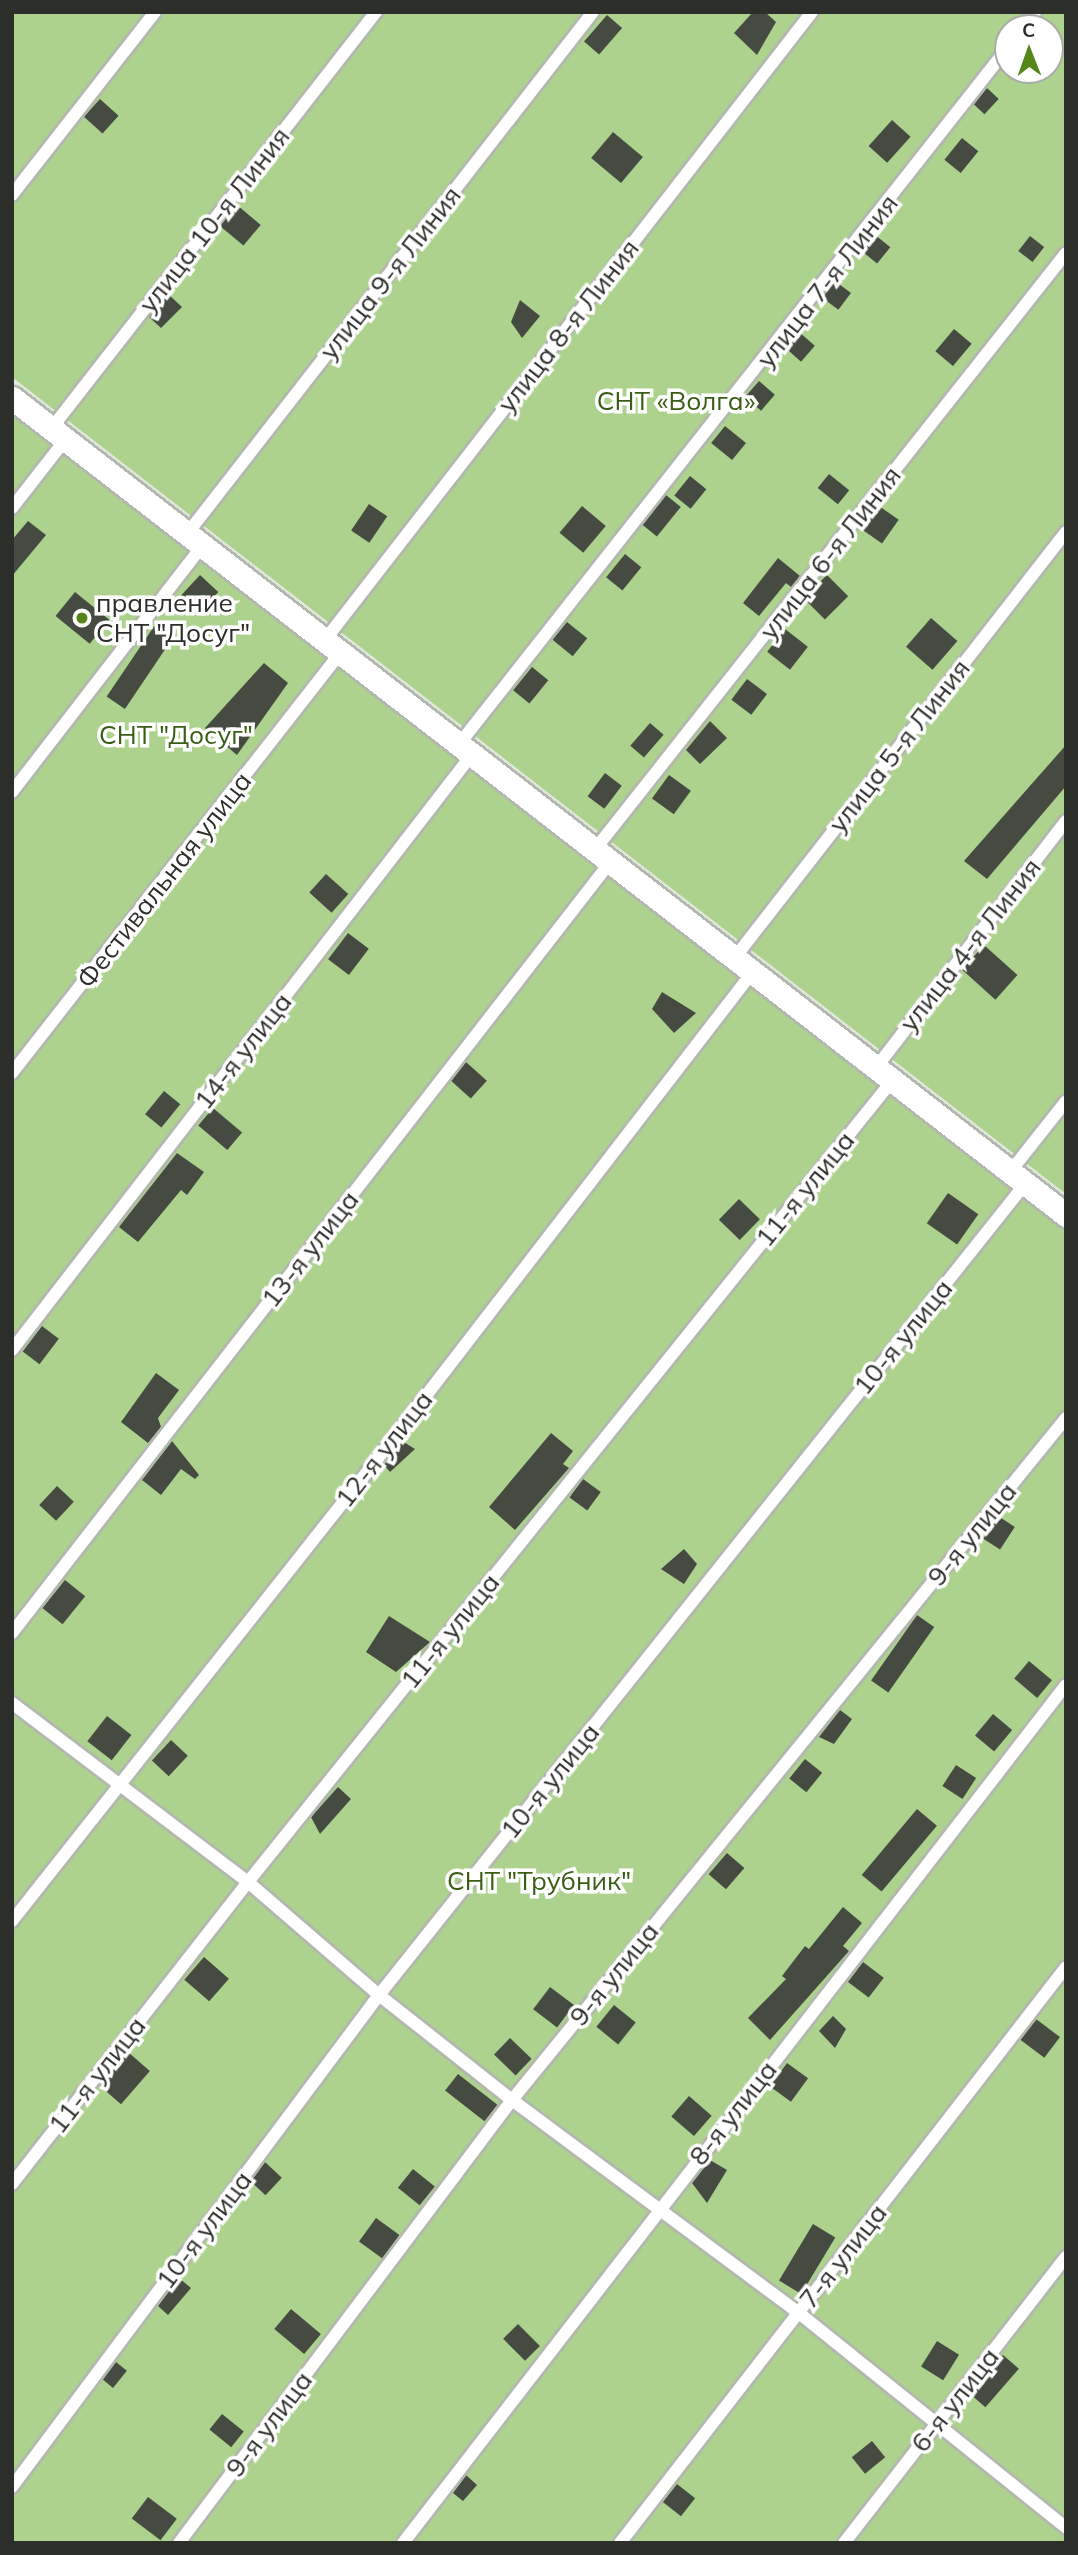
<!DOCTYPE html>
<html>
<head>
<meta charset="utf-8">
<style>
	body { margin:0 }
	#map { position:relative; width:1078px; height:2555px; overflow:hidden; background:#e0e7db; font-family:Mulish,sans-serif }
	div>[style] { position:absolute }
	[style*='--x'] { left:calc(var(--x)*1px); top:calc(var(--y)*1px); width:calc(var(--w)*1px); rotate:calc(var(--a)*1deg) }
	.green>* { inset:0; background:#acd28d }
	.building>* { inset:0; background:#454b41; transform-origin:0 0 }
	.roads { filter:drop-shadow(2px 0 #b2b8ad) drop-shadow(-2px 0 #b2b8ad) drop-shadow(0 2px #b2b8ad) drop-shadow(0 -2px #b2b8ad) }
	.lane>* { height:12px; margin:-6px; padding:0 6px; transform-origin:6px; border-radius:6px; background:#fff }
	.street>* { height:23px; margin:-11.5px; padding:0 11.5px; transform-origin:11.5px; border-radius:11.5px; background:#fff }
	.dots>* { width:19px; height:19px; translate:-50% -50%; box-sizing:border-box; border:4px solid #fff; border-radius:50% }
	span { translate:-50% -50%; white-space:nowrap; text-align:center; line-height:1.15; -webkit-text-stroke:7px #fff; paint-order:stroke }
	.street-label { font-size:26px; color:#2b2e29 }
	.park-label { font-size:26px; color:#3a5d14 }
	.poi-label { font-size:26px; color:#2b2e29 }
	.left { translate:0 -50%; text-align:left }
	.frame { position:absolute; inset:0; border:14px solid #2b2e29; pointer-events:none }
	.north { position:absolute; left:994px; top:14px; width:70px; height:70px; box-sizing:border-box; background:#fff; border:2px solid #aaaba9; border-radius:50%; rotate:359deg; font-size:19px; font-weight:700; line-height:28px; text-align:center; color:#2b2e29 }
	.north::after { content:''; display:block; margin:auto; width:24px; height:32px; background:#54861a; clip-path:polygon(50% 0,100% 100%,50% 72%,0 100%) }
</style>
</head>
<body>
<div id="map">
	<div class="green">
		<i style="clip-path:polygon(evenodd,12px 12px,1066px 12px,1066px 1194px,12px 377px,12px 12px,1008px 28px,1050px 28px,1050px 70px,1008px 70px,1008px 28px)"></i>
		<i style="clip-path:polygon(12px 404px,405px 706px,395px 719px,406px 707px,1066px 1219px,1066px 2543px,12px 2543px)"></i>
	</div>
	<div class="building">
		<i style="clip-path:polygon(753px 12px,765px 12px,776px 22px,757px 55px,734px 33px)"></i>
		<i style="left:607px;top:15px;width:20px;height:35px;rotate:41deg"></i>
		<i style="left:987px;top:88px;width:16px;height:21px;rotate:43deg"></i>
		<i style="left:100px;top:99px;width:25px;height:24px;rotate:42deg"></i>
		<i style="left:892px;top:120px;width:25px;height:35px;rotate:42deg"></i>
		<i style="left:613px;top:132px;width:39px;height:34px;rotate:40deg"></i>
		<i style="left:962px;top:138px;width:21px;height:28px;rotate:39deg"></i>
		<i style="left:237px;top:205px;width:31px;height:27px;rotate:40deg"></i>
		<i style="left:874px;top:234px;width:21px;height:21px;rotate:39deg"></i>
		<i style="left:1030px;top:236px;width:18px;height:19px;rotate:38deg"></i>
		<i style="left:835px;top:281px;width:20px;height:21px;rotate:37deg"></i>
		<i style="clip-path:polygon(168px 294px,182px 307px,161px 328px,149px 317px)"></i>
		<i style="clip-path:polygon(520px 300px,540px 316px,522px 338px,511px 322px)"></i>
		<i style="left:954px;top:329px;width:23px;height:29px;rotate:40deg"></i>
		<i style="left:799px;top:332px;width:21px;height:21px;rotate:41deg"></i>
		<i style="left:759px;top:381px;width:21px;height:21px;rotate:41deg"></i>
		<i style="left:725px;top:426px;width:27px;height:22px;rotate:39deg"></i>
		<i style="left:829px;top:474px;width:26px;height:18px;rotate:39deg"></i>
		<i style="left:690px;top:476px;width:21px;height:25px;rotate:39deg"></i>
		<i style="left:666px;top:495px;width:19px;height:38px;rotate:39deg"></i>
		<i style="left:369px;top:504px;width:22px;height:32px;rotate:34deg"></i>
		<i style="left:582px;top:506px;width:31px;height:35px;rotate:40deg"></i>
		<i style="left:879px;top:506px;width:24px;height:29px;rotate:35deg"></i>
		<i style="clip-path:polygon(28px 521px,46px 535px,12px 576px,12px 540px)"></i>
		<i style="left:625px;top:554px;width:21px;height:30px;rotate:39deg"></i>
		<i style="clip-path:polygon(778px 558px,800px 576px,791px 587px,786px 583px,759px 616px,743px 603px)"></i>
		<i style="left:200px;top:575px;width:25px;height:33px;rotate:43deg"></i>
		<i style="left:827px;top:575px;width:30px;height:33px;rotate:45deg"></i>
		<i style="left:75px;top:592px;width:44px;height:31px;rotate:39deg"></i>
		<i style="left:931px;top:618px;width:35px;height:38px;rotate:41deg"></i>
		<i style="left:157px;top:622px;width:22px;height:90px;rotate:34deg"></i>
		<i style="left:567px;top:622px;width:26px;height:23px;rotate:39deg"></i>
		<i style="left:785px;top:629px;width:29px;height:29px;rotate:38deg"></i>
		<i style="clip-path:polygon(264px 663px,288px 683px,237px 755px,205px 728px)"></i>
		<i style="left:532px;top:667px;width:21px;height:30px;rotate:39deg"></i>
		<i style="left:747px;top:679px;width:25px;height:26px;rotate:37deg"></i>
		<i style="clip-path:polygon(710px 721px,727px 738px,700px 764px,686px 750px)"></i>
		<i style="left:650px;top:723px;width:18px;height:30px;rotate:41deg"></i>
		<i style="clip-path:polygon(1066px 745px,1066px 786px,987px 879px,964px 861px)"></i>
		<i style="left:605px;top:773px;width:21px;height:29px;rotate:37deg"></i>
		<i style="left:669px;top:775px;width:27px;height:29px;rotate:36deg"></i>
		<i style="left:326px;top:874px;width:30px;height:25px;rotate:42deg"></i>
		<i style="left:348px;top:933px;width:26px;height:33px;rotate:37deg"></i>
		<i style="left:984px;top:945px;width:45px;height:33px;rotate:42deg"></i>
		<i style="clip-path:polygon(662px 992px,696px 1013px,674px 1033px,652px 1009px)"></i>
		<i style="left:466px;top:1062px;width:28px;height:24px;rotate:42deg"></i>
		<i style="left:164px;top:1091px;width:21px;height:30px;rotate:39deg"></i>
		<i style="left:213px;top:1108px;width:38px;height:23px;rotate:40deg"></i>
		<i style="clip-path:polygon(177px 1153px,204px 1172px,187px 1195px,181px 1190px,138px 1242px,119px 1227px)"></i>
		<i style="left:948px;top:1193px;width:37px;height:37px;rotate:35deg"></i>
		<i style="left:739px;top:1199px;width:29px;height:29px;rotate:44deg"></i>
		<i style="left:42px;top:1326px;width:21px;height:32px;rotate:37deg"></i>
		<i style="clip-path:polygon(156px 1373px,179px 1390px,158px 1418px,161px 1427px,148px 1443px,121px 1422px)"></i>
		<i style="clip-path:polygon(551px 1433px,573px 1451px,563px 1464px,569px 1468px,515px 1530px,489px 1507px)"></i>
		<i style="clip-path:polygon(172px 1441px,199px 1475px,195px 1479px,181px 1469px,161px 1495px,142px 1480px)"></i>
		<i style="clip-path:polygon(402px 1441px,415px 1449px,390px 1472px,384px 1465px)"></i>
		<i style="left:583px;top:1479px;width:22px;height:23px;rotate:36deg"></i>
		<i style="left:57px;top:1486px;width:23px;height:26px;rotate:43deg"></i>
		<i style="left:998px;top:1516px;width:20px;height:27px;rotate:33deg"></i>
		<i style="clip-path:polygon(684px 1549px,697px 1564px,684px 1584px,661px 1569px)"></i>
		<i style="left:65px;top:1580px;width:26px;height:36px;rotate:39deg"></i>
		<i style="left:917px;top:1615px;width:21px;height:80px;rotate:35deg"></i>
		<i style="clip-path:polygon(389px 1616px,430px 1642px,396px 1672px,366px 1652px)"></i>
		<i style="left:1029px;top:1661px;width:30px;height:23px;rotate:40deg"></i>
		<i style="clip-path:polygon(840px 1710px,852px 1719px,834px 1744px,819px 1737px)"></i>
		<i style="left:993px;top:1714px;width:25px;height:28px;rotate:40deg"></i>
		<i style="left:107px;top:1716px;width:31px;height:32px;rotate:38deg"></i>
		<i style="left:171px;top:1740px;width:23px;height:28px;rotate:43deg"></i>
		<i style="left:805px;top:1759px;width:22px;height:25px;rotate:39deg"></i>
		<i style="left:956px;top:1765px;width:24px;height:25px;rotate:33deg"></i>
		<i style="clip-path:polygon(338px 1787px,351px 1799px,320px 1834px,311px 1817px)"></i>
		<i style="left:917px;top:1809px;width:26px;height:86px;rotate:40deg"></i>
		<i style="left:727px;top:1853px;width:23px;height:28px;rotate:41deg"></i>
		<i style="clip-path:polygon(843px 1907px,862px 1923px,843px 1946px,849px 1951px,770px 2040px,748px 2018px,786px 1979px,782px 1976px,805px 1946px,809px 1949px)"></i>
		<i style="left:204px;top:1957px;width:33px;height:30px;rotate:41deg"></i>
		<i style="left:863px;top:1962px;width:26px;height:25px;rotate:37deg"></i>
		<i style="left:550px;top:1987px;width:30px;height:28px;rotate:37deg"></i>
		<i style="left:614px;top:2005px;width:28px;height:28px;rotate:39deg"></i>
		<i style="clip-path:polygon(833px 2016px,846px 2029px,835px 2048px,819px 2031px)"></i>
		<i style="left:1036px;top:2019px;width:30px;height:26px;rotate:37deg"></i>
		<i style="left:510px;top:2038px;width:30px;height:23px;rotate:44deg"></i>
		<i style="left:128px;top:2052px;width:29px;height:44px;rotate:41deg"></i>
		<i style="left:787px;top:2063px;width:26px;height:29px;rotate:36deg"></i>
		<i style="left:458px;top:2074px;width:50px;height:21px;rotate:38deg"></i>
		<i style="left:689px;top:2096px;width:30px;height:27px;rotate:41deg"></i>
		<i style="clip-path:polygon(710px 2160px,727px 2170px,707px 2203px,692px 2183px)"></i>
		<i style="left:265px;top:2162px;width:23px;height:24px;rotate:43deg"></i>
		<i style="left:413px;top:2169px;width:28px;height:24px;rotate:39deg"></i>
		<i style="left:376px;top:2218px;width:29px;height:29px;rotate:36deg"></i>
		<i style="left:813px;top:2224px;width:26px;height:66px;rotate:31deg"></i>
		<i style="clip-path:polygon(179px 2278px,191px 2288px,168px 2315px,158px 2306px)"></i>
		<i style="left:291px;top:2309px;width:39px;height:26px;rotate:40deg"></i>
		<i style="left:518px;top:2324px;width:31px;height:21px;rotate:45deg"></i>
		<i style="left:937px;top:2341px;width:26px;height:30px;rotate:32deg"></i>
		<i style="left:1003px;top:2355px;width:21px;height:51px;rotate:41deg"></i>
		<i style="left:116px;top:2362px;width:14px;height:22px;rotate:39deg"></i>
		<i style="left:222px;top:2414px;width:28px;height:20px;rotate:39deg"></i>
		<i style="left:872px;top:2441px;width:21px;height:26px;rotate:51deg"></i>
		<i style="clip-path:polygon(466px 2475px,477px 2485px,463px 2501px,453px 2493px)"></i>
		<i style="left:677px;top:2484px;width:23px;height:23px;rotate:38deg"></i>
		<i style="left:148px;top:2497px;width:36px;height:27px;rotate:37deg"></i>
	</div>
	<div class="roads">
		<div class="lane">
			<i style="--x:1022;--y:28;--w:21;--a:-51"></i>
			<i style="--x:12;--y:195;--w:232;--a:-52"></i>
			<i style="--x:51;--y:429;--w:529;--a:-52.07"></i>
			<i style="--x:12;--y:508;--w:88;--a:-52"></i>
			<i style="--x:187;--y:534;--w:661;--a:-52.13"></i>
			<i style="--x:325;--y:640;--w:795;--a:-52.21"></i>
			<i style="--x:460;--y:743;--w:886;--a:-51.78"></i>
			<i style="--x:12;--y:792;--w:312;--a:-52.3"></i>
			<i style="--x:593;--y:852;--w:763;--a:-51.7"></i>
			<i style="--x:733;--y:960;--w:542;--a:-52.12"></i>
			<i style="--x:875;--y:1069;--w:313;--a:-52.4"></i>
			<i style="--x:12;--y:1073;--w:534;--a:-51.99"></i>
			<i style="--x:1010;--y:1172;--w:90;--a:-51.7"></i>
			<i style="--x:12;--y:1350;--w:754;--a:-52.32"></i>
			<i style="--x:12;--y:1633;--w:972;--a:-52.19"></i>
			<i style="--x:12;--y:1703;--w:296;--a:37.2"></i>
			<i style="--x:248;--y:1882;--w:173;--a:40.8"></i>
			<i style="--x:379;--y:1995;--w:169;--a:38.3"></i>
			<i style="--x:512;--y:2100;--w:357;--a:36.6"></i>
			<i style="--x:799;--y:2313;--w:343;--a:38.8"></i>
			<i style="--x:12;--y:1921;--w:590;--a:-51.67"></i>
			<i style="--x:378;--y:1458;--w:611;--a:-52.38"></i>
			<i style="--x:12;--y:2184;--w:383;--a:-52"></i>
			<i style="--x:248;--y:1882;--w:1028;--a:-51.2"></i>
			<i style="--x:12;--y:2487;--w:614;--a:-53.28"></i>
			<i style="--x:379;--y:1995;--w:1037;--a:-51.46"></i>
			<i style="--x:179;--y:2543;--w:554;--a:-53.07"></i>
			<i style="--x:512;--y:2100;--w:879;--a:-50.91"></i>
			<i style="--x:403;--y:2543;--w:1084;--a:-52.31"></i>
			<i style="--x:620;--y:2543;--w:728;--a:-52.25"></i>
			<i style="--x:844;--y:2543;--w:362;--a:-52.2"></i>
		</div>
		<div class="street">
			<i style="--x:12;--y:398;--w:1334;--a:37.78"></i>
		</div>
	</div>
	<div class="dots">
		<i style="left:82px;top:618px;background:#54861a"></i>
	</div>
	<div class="street-label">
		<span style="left:214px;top:220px;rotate:-52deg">улица 10-я Линия</span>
		<span style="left:390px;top:273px;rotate:-52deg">улица 9-я Линия</span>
		<span style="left:827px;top:281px;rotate:-52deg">улица 7-я Линия</span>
		<span style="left:568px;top:326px;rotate:-52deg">улица 8-я Линия</span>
		<span style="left:830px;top:553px;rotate:-52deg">улица 6-я Линия</span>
		<span style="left:899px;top:746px;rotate:-52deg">улица 5-я Линия</span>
		<span style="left:164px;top:880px;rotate:-52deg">Фестивальная улица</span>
		<span style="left:970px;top:945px;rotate:-52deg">улица 4-я Линия</span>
		<span style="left:243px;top:1051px;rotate:-52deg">14-я улица</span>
		<span style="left:805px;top:1189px;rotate:-51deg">11-я улица</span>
		<span style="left:310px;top:1249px;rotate:-52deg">13-я улица</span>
		<span style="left:903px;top:1337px;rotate:-51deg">10-я улица</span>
		<span style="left:384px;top:1449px;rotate:-52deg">12-я улица</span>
		<span style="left:972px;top:1534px;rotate:-51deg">9-я улица</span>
		<span style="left:450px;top:1631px;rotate:-51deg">11-я улица</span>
		<span style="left:550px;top:1781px;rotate:-51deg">10-я улица</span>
		<span style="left:614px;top:1974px;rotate:-51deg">9-я улица</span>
		<span style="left:97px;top:2075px;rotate:-52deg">11-я улица</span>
		<span style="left:733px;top:2113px;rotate:-52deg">8-я улица</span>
		<span style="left:204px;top:2230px;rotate:-53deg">10-я улица</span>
		<span style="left:843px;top:2256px;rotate:-52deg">7-я улица</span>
		<span style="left:955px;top:2400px;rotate:-52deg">6-я улица</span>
		<span style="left:269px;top:2424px;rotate:-53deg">9-я улица</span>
	</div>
	<div class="park-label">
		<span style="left:676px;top:401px">СНТ «Волга»</span>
		<span style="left:176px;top:735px">СНТ "Досуг"</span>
		<span style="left:539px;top:1881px">СНТ "Трубник"</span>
	</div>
	<div class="poi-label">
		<span class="left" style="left:96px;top:618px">правление<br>СНТ "Досуг"</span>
	</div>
	<div class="frame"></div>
	<div class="north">С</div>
</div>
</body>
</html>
